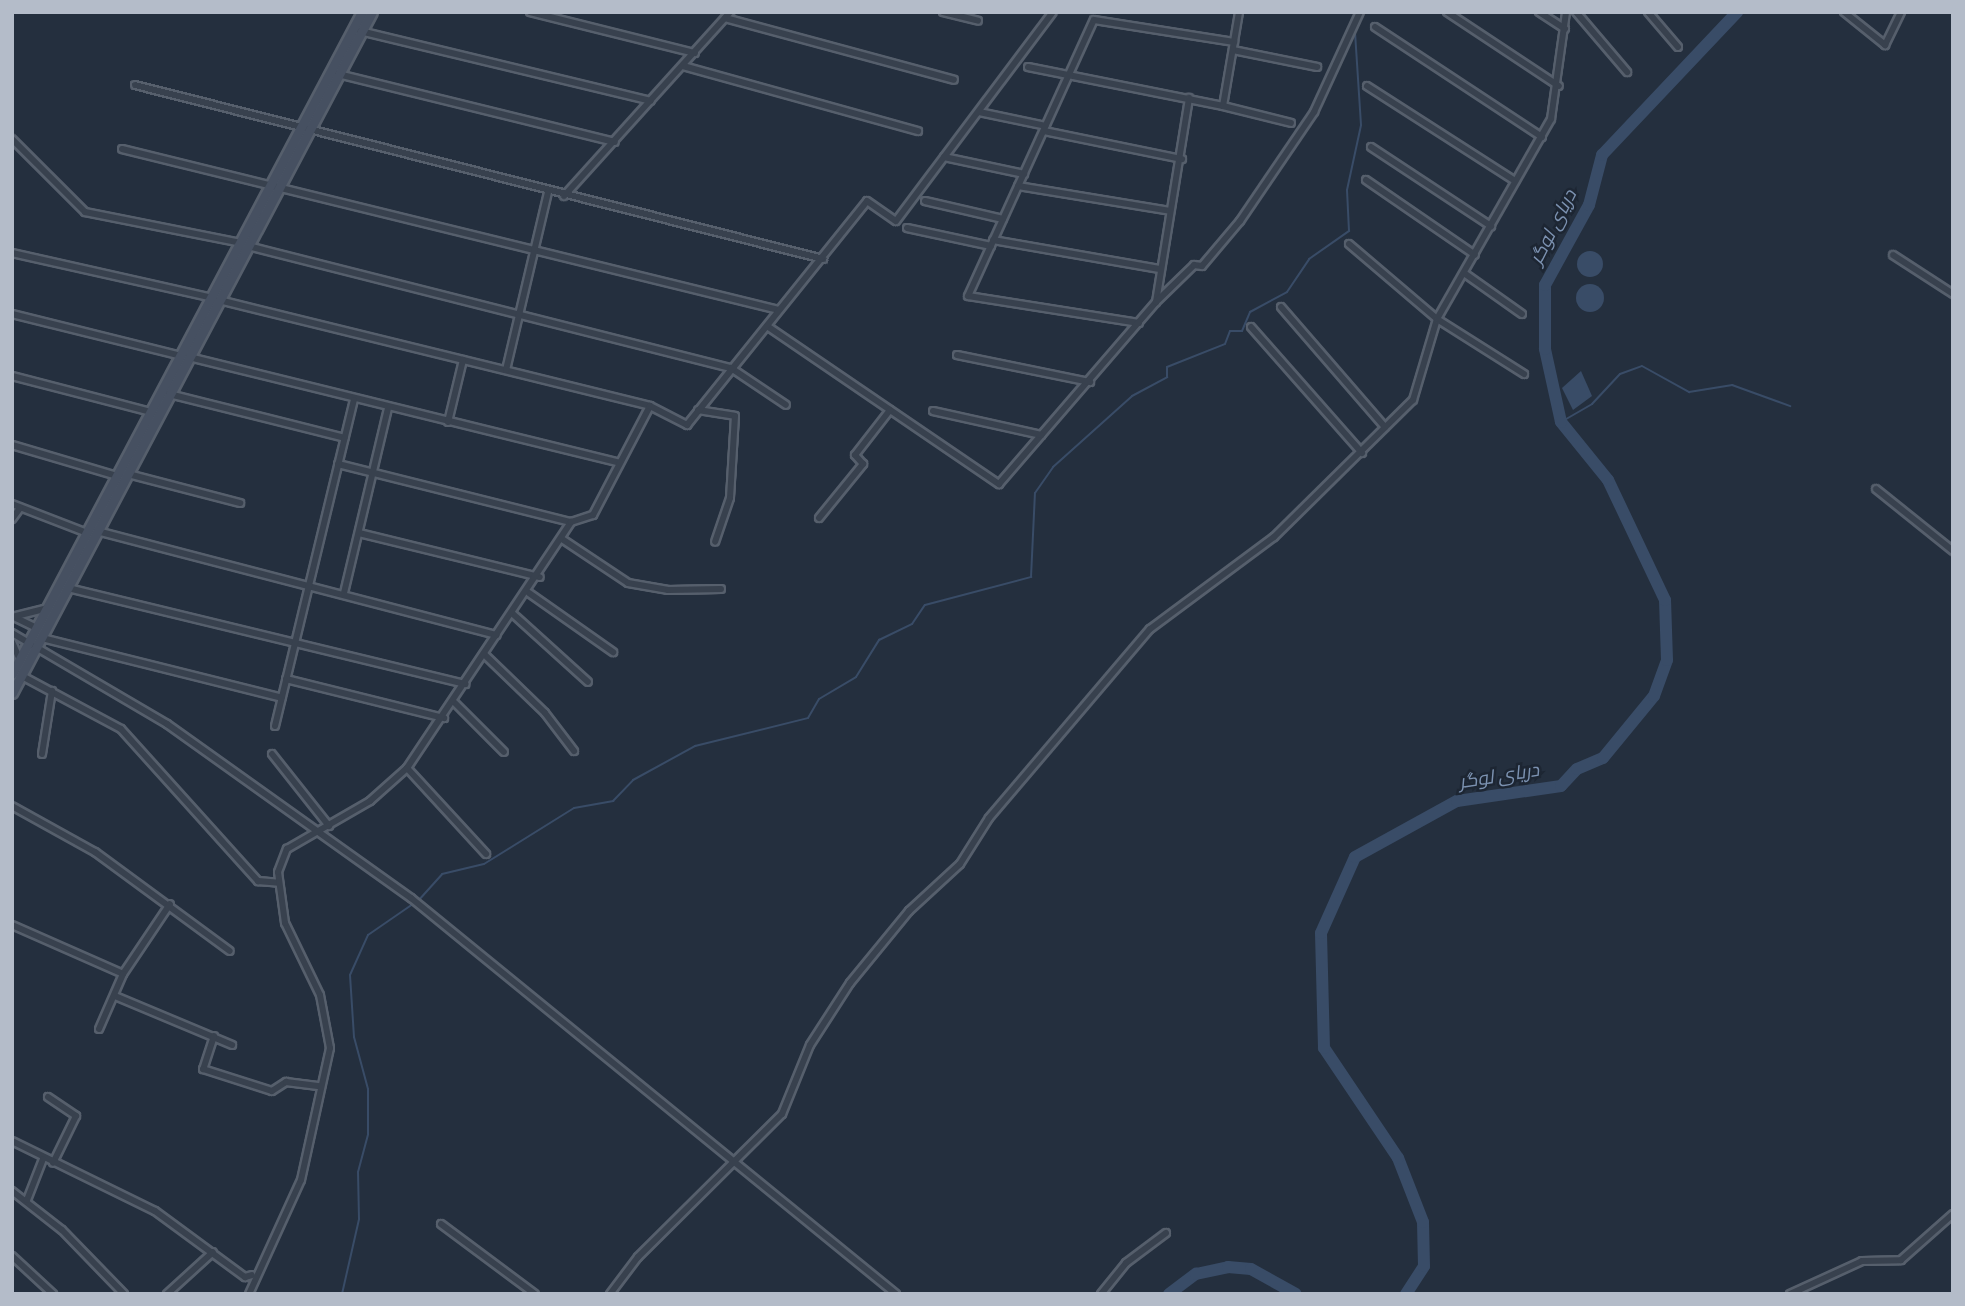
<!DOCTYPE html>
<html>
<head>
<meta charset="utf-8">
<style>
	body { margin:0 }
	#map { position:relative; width:1965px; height:1306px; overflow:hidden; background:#242f3e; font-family:"Roboto Condensed",Cairo,sans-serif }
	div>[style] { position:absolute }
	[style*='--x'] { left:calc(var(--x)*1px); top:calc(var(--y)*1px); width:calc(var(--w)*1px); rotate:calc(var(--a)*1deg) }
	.water>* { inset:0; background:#394c67 }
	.round { border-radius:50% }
	.stream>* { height:2px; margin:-1px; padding:0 1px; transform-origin:1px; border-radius:1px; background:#394c67 }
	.river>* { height:12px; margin:-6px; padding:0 6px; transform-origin:6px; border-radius:6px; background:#394c67 }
	.roads { filter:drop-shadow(2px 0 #565f6c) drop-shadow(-2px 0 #565f6c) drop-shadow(0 2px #565f6c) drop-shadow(0 -2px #565f6c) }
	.street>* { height:6px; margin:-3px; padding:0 3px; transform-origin:3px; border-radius:3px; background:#38414e }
	.secondary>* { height:9px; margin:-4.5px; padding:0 4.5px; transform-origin:4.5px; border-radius:4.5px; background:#465061 }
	span { translate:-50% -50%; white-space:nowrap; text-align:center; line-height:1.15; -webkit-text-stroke:5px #1d2633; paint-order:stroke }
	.water-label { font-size:19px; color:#7c92b1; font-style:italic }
	.frame { position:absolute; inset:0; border:14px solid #b4bcc9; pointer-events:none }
</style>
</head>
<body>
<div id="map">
	<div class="water">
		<i class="round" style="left:1577px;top:251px;width:26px;height:26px"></i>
		<i class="round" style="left:1576px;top:284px;width:28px;height:28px"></i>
		<i style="clip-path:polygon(1581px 371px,1592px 396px,1573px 410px,1562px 388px)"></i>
	</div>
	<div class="stream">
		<i style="--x:1561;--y:422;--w:36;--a:-30"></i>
		<i style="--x:1592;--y:404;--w:41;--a:-47"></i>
		<i style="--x:1620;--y:374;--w:23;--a:-20"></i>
		<i style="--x:1642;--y:366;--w:54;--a:29"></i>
		<i style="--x:1689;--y:392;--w:44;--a:-9.2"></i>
		<i style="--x:1732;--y:385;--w:62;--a:19.9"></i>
		<i style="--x:418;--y:901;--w:36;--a:-48"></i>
		<i style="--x:442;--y:874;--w:43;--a:-13.4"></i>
		<i style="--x:484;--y:864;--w:106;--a:-31.9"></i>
		<i style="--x:574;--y:808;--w:40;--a:-10"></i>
		<i style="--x:613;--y:801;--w:29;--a:-46"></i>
		<i style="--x:633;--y:780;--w:71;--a:-28.7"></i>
		<i style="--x:695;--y:746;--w:116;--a:-13.9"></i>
		<i style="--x:808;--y:718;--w:22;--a:-60"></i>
		<i style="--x:819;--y:699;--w:43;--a:-30.7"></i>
		<i style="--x:856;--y:677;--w:44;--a:-58.1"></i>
		<i style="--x:879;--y:640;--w:37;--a:-26"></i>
		<i style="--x:912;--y:624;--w:23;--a:-56"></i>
		<i style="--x:925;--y:605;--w:110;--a:-14.8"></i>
		<i style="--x:1031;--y:577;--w:84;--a:-87.3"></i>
		<i style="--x:1035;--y:493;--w:32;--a:-55"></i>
		<i style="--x:1053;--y:467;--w:106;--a:-41.9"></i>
		<i style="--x:1132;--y:396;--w:40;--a:-28"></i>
		<i style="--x:1167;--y:377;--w:10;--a:-90"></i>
		<i style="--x:1167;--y:367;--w:62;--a:-21.6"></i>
		<i style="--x:1225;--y:344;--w:14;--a:-69"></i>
		<i style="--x:1230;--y:331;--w:12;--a:0"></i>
		<i style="--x:1242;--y:331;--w:21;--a:-67"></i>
		<i style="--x:1250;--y:312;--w:42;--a:-28.4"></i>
		<i style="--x:1287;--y:292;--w:40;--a:-56"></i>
		<i style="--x:1309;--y:259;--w:49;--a:-35"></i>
		<i style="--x:1349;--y:231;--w:41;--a:-92.8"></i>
		<i style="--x:1347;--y:190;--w:66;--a:-77.8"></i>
		<i style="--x:1361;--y:125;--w:93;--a:-93.7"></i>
		<i style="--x:342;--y:1294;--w:77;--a:-77.2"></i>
		<i style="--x:359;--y:1219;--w:47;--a:-91.2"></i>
		<i style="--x:358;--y:1172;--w:39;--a:-75"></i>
		<i style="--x:368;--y:1134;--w:45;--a:-90"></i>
		<i style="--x:368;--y:1089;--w:54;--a:-105.1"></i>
		<i style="--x:354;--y:1037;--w:62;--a:-93.7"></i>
		<i style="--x:350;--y:975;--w:44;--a:-65.8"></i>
		<i style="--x:368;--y:935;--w:55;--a:-34.6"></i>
	</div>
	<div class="river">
		<i style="--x:1169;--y:1294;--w:34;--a:-37"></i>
		<i style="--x:1196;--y:1274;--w:33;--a:-12"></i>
		<i style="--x:1228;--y:1267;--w:23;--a:5"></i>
		<i style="--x:1251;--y:1269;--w:51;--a:29.1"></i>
		<i style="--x:1406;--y:1294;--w:33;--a:-57"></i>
		<i style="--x:1424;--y:1266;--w:44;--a:-91.3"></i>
		<i style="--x:1423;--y:1222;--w:69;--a:-111.3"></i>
		<i style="--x:1398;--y:1158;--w:133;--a:-123.9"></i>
		<i style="--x:1324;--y:1048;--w:115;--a:-91.5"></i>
		<i style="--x:1321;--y:933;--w:83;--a:-65.9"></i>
		<i style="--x:1355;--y:857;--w:116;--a:-28.8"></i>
		<i style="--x:1457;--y:801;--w:105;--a:-8.2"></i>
		<i style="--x:1561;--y:786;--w:23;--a:-47"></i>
		<i style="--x:1577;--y:769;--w:28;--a:-23"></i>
		<i style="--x:1603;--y:758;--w:80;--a:-50.6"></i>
		<i style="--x:1654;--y:696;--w:38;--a:-70"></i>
		<i style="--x:1667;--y:660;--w:60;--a:-91.9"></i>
		<i style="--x:1665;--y:600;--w:133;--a:-115.4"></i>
		<i style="--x:1608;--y:480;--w:75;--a:-129"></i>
		<i style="--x:1561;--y:422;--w:75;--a:-102.4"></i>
		<i style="--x:1545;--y:349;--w:64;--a:-90"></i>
		<i style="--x:1545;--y:285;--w:91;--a:-61.2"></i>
		<i style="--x:1589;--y:205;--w:52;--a:-75.4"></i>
		<i style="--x:1602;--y:155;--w:197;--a:-46.6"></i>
	</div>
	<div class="roads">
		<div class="street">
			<i style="--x:530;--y:12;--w:170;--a:14"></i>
			<i style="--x:943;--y:12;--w:36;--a:14"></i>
			<i style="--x:1447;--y:12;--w:134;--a:33.5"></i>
			<i style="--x:1539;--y:12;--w:31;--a:33"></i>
			<i style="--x:1576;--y:12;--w:79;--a:49.6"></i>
			<i style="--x:1648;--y:12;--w:46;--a:49.4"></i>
			<i style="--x:1844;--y:12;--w:53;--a:38.8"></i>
			<i style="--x:1885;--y:45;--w:37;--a:-64"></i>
			<i style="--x:725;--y:18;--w:237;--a:15.1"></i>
			<i style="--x:1375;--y:27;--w:200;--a:33.4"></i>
			<i style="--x:360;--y:31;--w:299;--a:13.5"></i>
			<i style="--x:1233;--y:50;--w:86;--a:11.4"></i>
			<i style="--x:683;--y:66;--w:244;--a:15.5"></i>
			<i style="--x:1028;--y:67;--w:199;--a:11.3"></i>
			<i style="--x:1223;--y:106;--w:95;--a:-80.3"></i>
			<i style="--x:338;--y:74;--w:285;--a:13.8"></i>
			<i style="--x:135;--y:85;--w:710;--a:14.19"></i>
			<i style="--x:1367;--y:86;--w:176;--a:32.7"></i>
			<i style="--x:1223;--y:106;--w:70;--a:14"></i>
			<i style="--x:979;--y:112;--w:68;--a:11.8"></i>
			<i style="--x:1044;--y:131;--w:141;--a:11.5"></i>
			<i style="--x:12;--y:139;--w:103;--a:45"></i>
			<i style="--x:85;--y:212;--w:155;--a:11.2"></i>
			<i style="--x:1371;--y:147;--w:144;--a:33.4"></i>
			<i style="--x:122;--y:149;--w:676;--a:13.77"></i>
			<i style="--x:944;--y:157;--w:82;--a:12"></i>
			<i style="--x:1366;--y:180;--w:132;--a:34.5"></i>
			<i style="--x:1018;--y:186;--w:154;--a:9.3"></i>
			<i style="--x:564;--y:196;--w:248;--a:-47.9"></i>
			<i style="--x:925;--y:201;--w:80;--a:13"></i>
			<i style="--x:907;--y:228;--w:86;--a:12.1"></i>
			<i style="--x:993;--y:240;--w:169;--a:9.9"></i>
			<i style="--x:1349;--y:244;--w:116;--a:40.4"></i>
			<i style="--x:1437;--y:319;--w:103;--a:32.3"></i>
			<i style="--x:248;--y:246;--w:498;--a:14.2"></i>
			<i style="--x:731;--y:368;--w:66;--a:33.9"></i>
			<i style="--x:12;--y:253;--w:202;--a:12.6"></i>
			<i style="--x:1893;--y:255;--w:72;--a:33"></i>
			<i style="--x:1464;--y:273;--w:71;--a:35.3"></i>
			<i style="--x:219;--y:300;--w:444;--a:13.8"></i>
			<i style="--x:1156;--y:302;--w:207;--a:-80.8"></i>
			<i style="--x:1281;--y:307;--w:159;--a:49.1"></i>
			<i style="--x:12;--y:314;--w:171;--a:13.9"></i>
			<i style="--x:1139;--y:323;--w:173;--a:-171"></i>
			<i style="--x:968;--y:296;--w:303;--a:-65.5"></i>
			<i style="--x:1094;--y:20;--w:142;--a:8.9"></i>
			<i style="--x:767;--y:326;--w:281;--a:34.3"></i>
			<i style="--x:999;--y:484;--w:240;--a:-49.2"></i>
			<i style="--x:1156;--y:302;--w:53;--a:-44.2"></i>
			<i style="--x:1194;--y:265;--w:8;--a:7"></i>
			<i style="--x:1202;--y:266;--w:59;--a:-49.8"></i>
			<i style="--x:1240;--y:221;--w:132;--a:-55.8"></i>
			<i style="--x:1314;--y:112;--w:110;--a:-65.3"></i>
			<i style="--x:1251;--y:327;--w:168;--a:48.6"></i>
			<i style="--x:957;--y:355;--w:136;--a:11.5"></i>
			<i style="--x:189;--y:357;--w:443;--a:13.8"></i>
			<i style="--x:506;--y:370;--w:183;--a:-76.7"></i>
			<i style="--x:12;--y:376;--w:139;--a:14.5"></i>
			<i style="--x:169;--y:394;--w:181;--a:14"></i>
			<i style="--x:698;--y:410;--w:37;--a:9"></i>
			<i style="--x:735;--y:416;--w:82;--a:93.5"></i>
			<i style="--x:730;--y:498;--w:46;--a:108.8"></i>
			<i style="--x:933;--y:411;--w:111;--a:12.5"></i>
			<i style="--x:448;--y:422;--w:64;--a:-76.4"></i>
			<i style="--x:12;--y:445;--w:109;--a:16.4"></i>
			<i style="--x:338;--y:464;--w:240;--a:14"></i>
			<i style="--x:128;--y:474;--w:116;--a:14.5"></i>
			<i style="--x:1876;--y:489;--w:99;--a:38.8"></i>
			<i style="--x:12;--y:504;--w:80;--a:21.1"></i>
			<i style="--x:819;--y:518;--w:70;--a:-50.8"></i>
			<i style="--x:863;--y:464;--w:12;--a:-132"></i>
			<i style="--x:855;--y:455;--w:57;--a:-52.1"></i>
			<i style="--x:12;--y:519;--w:14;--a:-54"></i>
			<i style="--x:97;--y:531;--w:413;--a:14.6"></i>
			<i style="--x:359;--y:533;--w:186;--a:13.7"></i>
			<i style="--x:562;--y:539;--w:79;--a:33.7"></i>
			<i style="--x:628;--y:583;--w:41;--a:9.9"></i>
			<i style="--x:668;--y:590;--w:53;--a:-1.1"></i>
			<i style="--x:68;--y:588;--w:409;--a:13.6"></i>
			<i style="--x:344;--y:593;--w:190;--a:-76.6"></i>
			<i style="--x:529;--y:593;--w:103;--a:35.1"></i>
			<i style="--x:513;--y:614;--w:101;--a:42.2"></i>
			<i style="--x:12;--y:616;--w:28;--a:26"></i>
			<i style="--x:16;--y:616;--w:30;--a:-14"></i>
			<i style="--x:12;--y:633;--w:180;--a:30.4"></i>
			<i style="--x:167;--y:724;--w:300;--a:35.5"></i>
			<i style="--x:411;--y:898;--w:626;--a:39.23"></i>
			<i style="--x:42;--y:638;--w:247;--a:14"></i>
			<i style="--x:12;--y:642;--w:20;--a:66"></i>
			<i style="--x:485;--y:655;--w:83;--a:44"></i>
			<i style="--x:545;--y:713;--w:48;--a:52.7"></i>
			<i style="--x:22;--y:676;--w:112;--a:28.2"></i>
			<i style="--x:121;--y:729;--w:205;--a:48"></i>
			<i style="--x:258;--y:881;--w:21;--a:5"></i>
			<i style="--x:286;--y:679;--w:163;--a:13.9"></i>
			<i style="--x:455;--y:703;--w:69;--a:45"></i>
			<i style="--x:275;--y:726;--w:335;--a:-76.4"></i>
			<i style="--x:42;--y:754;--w:64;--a:-81"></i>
			<i style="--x:272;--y:754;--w:92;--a:51.6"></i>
			<i style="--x:407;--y:768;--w:117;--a:47.4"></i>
			<i style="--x:12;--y:806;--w:95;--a:29"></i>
			<i style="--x:95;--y:852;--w:167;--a:36.3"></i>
			<i style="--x:12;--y:925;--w:121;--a:23.8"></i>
			<i style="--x:123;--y:974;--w:84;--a:-56.1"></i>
			<i style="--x:115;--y:996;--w:127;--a:22.7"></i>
			<i style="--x:99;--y:1029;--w:60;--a:-66.4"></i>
			<i style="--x:214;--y:1036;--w:35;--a:108"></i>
			<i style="--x:203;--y:1069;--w:72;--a:17.7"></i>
			<i style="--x:272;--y:1091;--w:17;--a:-33"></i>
			<i style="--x:286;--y:1082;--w:32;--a:7"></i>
			<i style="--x:48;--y:1097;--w:34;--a:34"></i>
			<i style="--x:76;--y:1116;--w:52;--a:116.1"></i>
			<i style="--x:12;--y:1141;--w:159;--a:26.1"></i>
			<i style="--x:155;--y:1211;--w:112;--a:36.3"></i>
			<i style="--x:245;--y:1277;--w:7;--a:-16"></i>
			<i style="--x:12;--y:1191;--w:63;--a:38"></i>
			<i style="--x:62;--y:1230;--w:89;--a:45.9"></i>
			<i style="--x:27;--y:1200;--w:44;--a:-68.7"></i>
			<i style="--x:441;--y:1224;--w:117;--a:36.7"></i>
			<i style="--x:12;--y:1256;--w:56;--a:42.8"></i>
			<i style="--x:167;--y:1294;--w:62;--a:-42.4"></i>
			<i style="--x:249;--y:1294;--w:125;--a:-65.5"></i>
			<i style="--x:301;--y:1180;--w:135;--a:-77.6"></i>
			<i style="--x:330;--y:1048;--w:54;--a:-100.7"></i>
			<i style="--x:320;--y:995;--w:80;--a:-115.9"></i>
			<i style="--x:285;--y:923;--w:51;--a:-97.8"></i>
			<i style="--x:278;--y:872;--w:25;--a:-69"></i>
			<i style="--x:287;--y:849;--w:96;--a:-30"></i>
			<i style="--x:370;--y:801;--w:50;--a:-41.7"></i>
			<i style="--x:407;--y:768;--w:296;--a:-56.3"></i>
			<i style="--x:571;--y:522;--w:23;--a:-18"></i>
			<i style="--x:593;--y:515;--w:123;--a:-62.4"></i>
			<i style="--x:650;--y:406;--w:42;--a:27.2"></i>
			<i style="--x:687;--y:425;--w:287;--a:-51.2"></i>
			<i style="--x:867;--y:201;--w:35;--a:35"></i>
			<i style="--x:896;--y:221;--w:261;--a:-53.1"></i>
			<i style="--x:610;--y:1294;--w:46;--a:-52.9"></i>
			<i style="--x:638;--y:1257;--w:203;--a:-44.8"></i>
			<i style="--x:782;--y:1114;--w:74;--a:-67.9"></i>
			<i style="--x:810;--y:1045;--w:74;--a:-57.2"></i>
			<i style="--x:850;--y:983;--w:93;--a:-50.7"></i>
			<i style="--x:909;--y:911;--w:69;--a:-42.7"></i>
			<i style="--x:960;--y:864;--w:54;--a:-57.8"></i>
			<i style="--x:989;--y:818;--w:248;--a:-49.6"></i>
			<i style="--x:1150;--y:629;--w:154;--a:-36.6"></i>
			<i style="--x:1274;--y:537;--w:195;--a:-44.6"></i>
			<i style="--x:1413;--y:400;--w:84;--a:-73.5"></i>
			<i style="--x:1437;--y:319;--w:230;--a:-60.3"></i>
			<i style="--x:1551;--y:119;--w:108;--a:-82"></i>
			<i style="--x:1101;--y:1294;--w:40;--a:-51"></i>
			<i style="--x:1126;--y:1263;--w:50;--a:-36.9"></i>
			<i style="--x:1790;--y:1294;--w:79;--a:-24.6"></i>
			<i style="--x:1862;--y:1261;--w:39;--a:-1"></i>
			<i style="--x:1901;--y:1260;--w:69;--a:-41.5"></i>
		</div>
		<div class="secondary">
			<i style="--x:12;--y:674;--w:749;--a:-62.13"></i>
			<i style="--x:12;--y:693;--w:770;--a:-62.14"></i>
		</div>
	</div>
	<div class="water-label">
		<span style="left:1553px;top:227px;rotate:-63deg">دریای لوگر</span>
		<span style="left:1499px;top:776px;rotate:-9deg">دریای لوگر</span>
	</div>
	<div class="frame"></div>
</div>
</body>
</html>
